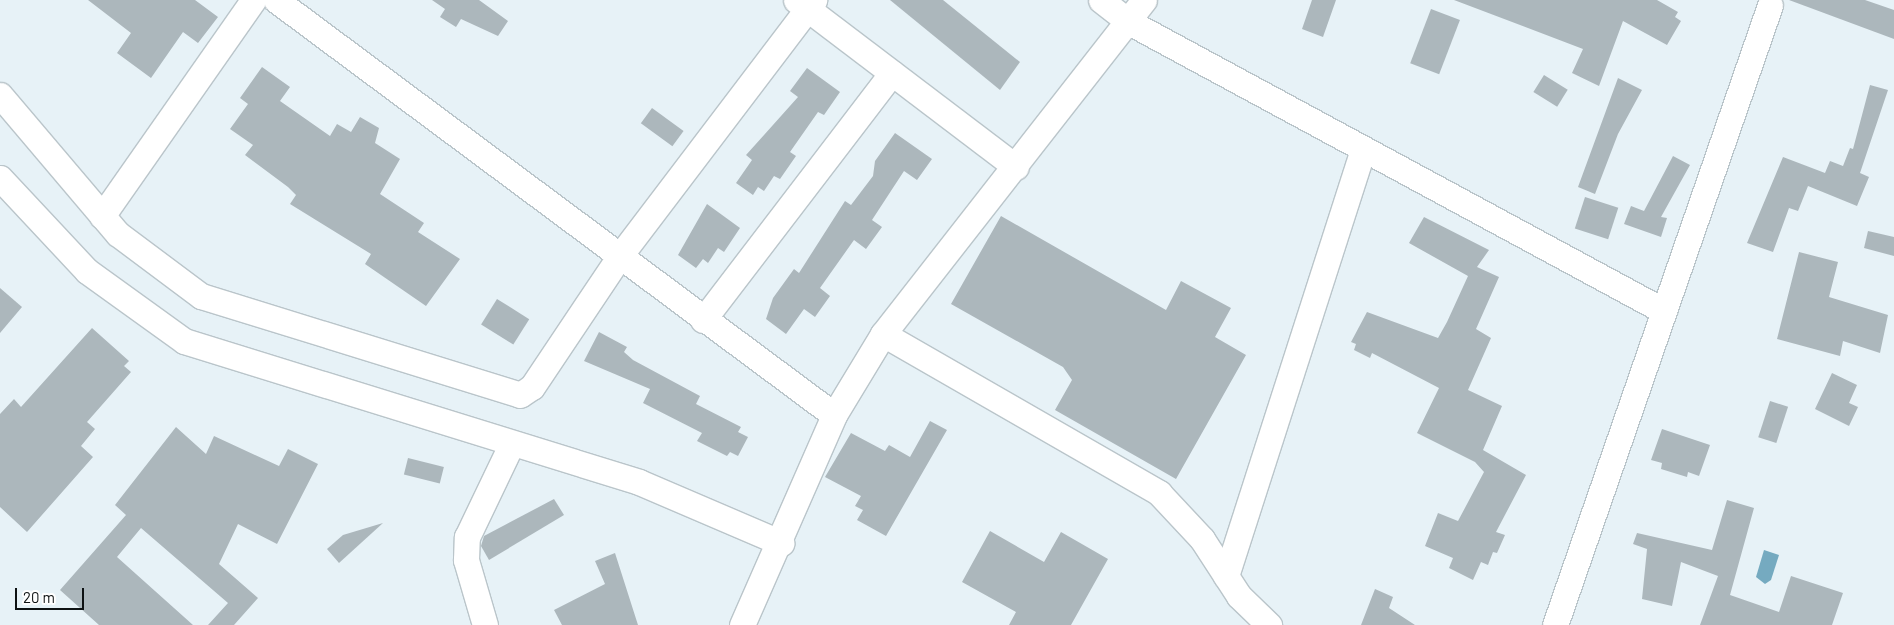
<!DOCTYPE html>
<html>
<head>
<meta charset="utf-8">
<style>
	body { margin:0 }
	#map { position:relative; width:1894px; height:625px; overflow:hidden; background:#e7f2f7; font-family:Barlow,sans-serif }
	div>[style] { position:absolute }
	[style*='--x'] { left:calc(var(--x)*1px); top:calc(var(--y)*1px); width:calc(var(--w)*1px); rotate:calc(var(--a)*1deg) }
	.water>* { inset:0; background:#75aac0 }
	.building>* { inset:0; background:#acb7bc; transform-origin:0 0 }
	.roads { filter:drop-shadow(1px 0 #bac5ca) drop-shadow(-1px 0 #bac5ca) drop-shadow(0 1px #bac5ca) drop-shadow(0 -1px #bac5ca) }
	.minor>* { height:25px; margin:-12.5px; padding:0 12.5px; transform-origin:12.5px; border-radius:12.5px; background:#fff }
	span { translate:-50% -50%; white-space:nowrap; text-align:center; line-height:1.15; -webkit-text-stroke:4.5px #fff; paint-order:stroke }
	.scale { position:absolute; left:15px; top:588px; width:69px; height:22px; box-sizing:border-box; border:2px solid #0e1213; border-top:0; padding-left:6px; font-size:15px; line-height:18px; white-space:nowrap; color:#0e1213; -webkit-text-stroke:4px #fff; paint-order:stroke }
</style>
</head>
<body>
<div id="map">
	<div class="water">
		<i style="clip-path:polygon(1764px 550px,1779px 555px,1771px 580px,1765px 584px,1756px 577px)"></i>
	</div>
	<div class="building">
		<i style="clip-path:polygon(88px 0,195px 0,218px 17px,198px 43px,183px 32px,151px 78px,117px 53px,131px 33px)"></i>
		<i style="clip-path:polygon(432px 0,479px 0,508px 21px,498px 36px,461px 19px,456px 27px,440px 17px,445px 9px)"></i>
		<i style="clip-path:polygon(890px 0,943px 0,1020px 62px,1000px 90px)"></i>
		<i style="clip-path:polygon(1312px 0,1336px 0,1323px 37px,1302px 29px)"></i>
		<i style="clip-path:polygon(1454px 0,1657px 0,1678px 12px,1675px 17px,1681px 21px,1667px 45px,1623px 21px,1599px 86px,1572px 73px,1583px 49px)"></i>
		<i style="clip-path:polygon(1789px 0,1865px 0,1894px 10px,1894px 39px)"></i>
		<i style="left:1431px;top:9px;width:31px;height:58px;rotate:21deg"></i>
		<i style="clip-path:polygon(262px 67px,290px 87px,280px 101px,330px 136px,337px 124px,351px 132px,360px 117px,379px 128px,375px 143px,400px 159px,380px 194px,424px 223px,418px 232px,460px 259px,426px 306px,365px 264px,371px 254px,290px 204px,296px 195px,288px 187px,245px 155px,253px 145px,230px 129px,248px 104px,240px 98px)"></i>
		<i style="clip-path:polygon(807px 68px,840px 92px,824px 115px,818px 112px,790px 152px,796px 156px,780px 179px,774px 176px,764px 191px,758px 187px,753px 195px,736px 183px,752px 160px,746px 155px,798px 97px,790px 91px)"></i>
		<i style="left:1544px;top:75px;width:28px;height:20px;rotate:32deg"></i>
		<i style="clip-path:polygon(1618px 78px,1642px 90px,1618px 134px,1595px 194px,1578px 187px)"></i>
		<i style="clip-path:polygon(1870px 85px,1888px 90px,1860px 173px,1869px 177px,1857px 206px,1808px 186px,1798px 211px,1789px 208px,1773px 252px,1747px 243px,1783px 157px,1825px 173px,1830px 161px,1843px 166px,1850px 148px,1853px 149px)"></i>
		<i style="left:652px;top:108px;width:39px;height:19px;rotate:36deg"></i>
		<i style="clip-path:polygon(895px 133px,932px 159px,917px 180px,904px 171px,872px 220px,882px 227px,866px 249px,854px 240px,820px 288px,830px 296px,815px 317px,804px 309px,786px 334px,766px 319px,773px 298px,794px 269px,799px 273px,845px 201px,851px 205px,873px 176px,875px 161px)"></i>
		<i style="clip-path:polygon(1673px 156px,1690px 165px,1661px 217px,1667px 218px,1661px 237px,1624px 224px,1631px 206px,1644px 211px)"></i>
		<i style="left:1585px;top:197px;width:35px;height:33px;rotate:18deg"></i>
		<i style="clip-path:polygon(707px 204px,740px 228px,724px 252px,718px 248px,708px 263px,703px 259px,696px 268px,678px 255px)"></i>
		<i style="clip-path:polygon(1001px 216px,1166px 310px,1181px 281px,1231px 308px,1215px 337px,1246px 355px,1176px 479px,1055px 410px,1072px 380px,1063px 367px,951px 304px)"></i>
		<i style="clip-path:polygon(1424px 217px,1489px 250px,1477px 267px,1499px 277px,1476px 329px,1491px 338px,1468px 390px,1502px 406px,1483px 450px,1526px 475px,1496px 532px,1505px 535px,1497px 553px,1493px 552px,1488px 565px,1481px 562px,1473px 580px,1449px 568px,1453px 558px,1425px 546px,1438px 513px,1458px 521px,1484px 472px,1475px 462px,1417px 433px,1439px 388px,1372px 353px,1370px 358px,1354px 350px,1356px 344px,1351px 342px,1367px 312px,1438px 338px,1447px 322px,1468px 276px,1409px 243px)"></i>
		<i style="clip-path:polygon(1868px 231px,1894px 237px,1894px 256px,1864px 248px)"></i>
		<i style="clip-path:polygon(1799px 252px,1838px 262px,1829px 297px,1888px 315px,1880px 353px,1843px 341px,1840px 356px,1777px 339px)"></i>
		<i style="clip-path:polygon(0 288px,22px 307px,0 333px)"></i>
		<i style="left:497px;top:299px;width:38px;height:30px;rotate:32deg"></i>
		<i style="clip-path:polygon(92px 328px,129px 361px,124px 366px,131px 372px,87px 422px,95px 429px,81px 446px,93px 457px,27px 532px,0 507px,0 414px,14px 399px,21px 407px)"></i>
		<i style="clip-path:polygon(599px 332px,627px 347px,624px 352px,633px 360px,700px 396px,696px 404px,741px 427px,738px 432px,748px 437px,738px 456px,730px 452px,727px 456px,697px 441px,702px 433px,643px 403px,650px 389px,584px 361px)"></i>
		<i style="clip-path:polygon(1832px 373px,1857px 385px,1849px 403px,1858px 407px,1849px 426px,1815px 409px)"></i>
		<i style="left:1770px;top:401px;width:19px;height:38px;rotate:18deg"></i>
		<i style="clip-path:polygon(930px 421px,947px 430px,886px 536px,857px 520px,863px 510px,855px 506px,861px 496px,825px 477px,851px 433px,885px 451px,889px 445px,910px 457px)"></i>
		<i style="clip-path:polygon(176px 427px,206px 454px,214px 436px,279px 466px,288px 449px,318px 464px,277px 544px,238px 524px,219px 564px,258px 598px,234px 625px,208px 625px,228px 603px,141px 528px,117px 557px,193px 625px,99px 625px,60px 590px,126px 515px,115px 505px)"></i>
		<i style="clip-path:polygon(1662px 429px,1710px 445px,1699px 476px,1688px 472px,1687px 477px,1661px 469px,1662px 463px,1651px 460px)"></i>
		<i style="left:408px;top:458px;width:37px;height:17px;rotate:14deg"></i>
		<i style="clip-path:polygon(554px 499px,564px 515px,489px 560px,481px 546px,484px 536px)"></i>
		<i style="clip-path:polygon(1727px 500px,1754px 508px,1730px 595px,1779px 612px,1791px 576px,1843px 593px,1832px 625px,1700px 625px,1718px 576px,1681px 562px,1672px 606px,1642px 599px,1647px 549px,1633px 544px,1637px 533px,1712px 550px)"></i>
		<i style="clip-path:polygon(383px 523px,339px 563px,327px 549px,343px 535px)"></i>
		<i style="clip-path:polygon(990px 531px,1044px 562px,1061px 532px,1108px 559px,1071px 625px,1009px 625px,1016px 612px,962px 582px)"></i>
		<i style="clip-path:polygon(615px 553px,638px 625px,562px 625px,554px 610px,605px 584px,595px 561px)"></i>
		<i style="clip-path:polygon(1375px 589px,1393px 597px,1389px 608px,1415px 625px,1361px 625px)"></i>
	</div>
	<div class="roads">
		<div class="minor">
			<i style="--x:276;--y:0;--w:695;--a:36.64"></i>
			<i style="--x:796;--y:0;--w:276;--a:37.2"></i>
			<i style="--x:1101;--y:0;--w:36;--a:38"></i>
			<i style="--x:1129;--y:22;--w:608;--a:28.38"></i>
			<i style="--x:0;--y:95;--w:182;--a:49.7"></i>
			<i style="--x:118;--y:234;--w:104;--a:36.8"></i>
			<i style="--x:201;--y:296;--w:334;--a:17.2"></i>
			<i style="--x:520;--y:395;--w:14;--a:-34"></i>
			<i style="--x:532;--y:387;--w:156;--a:-56.2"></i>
			<i style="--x:619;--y:257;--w:323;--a:-52.8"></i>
			<i style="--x:0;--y:178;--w:127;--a:46.9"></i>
			<i style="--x:87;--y:271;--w:120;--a:35.8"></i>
			<i style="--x:184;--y:341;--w:476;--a:17.2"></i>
			<i style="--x:639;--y:482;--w:155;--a:23.2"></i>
			<i style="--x:102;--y:216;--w:264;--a:-55"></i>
			<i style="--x:703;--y:320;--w:311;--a:-52.6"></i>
			<i style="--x:883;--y:334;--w:319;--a:29.9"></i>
			<i style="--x:1159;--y:493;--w:63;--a:46.9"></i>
			<i style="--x:1202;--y:539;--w:68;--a:57"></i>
			<i style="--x:1239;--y:596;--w:42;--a:44"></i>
			<i style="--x:1226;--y:576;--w:448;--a:-72.2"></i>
			<i style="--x:485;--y:625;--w:68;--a:-106.3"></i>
			<i style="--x:466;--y:560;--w:23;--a:-88"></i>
			<i style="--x:467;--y:537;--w:104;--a:-64.4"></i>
			<i style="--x:742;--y:625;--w:229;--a:-66.3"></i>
			<i style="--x:834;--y:415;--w:95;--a:-58.8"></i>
			<i style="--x:883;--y:334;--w:424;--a:-52"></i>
			<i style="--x:1555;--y:625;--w:656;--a:-70.87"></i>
		</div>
	</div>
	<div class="scale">20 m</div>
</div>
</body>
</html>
